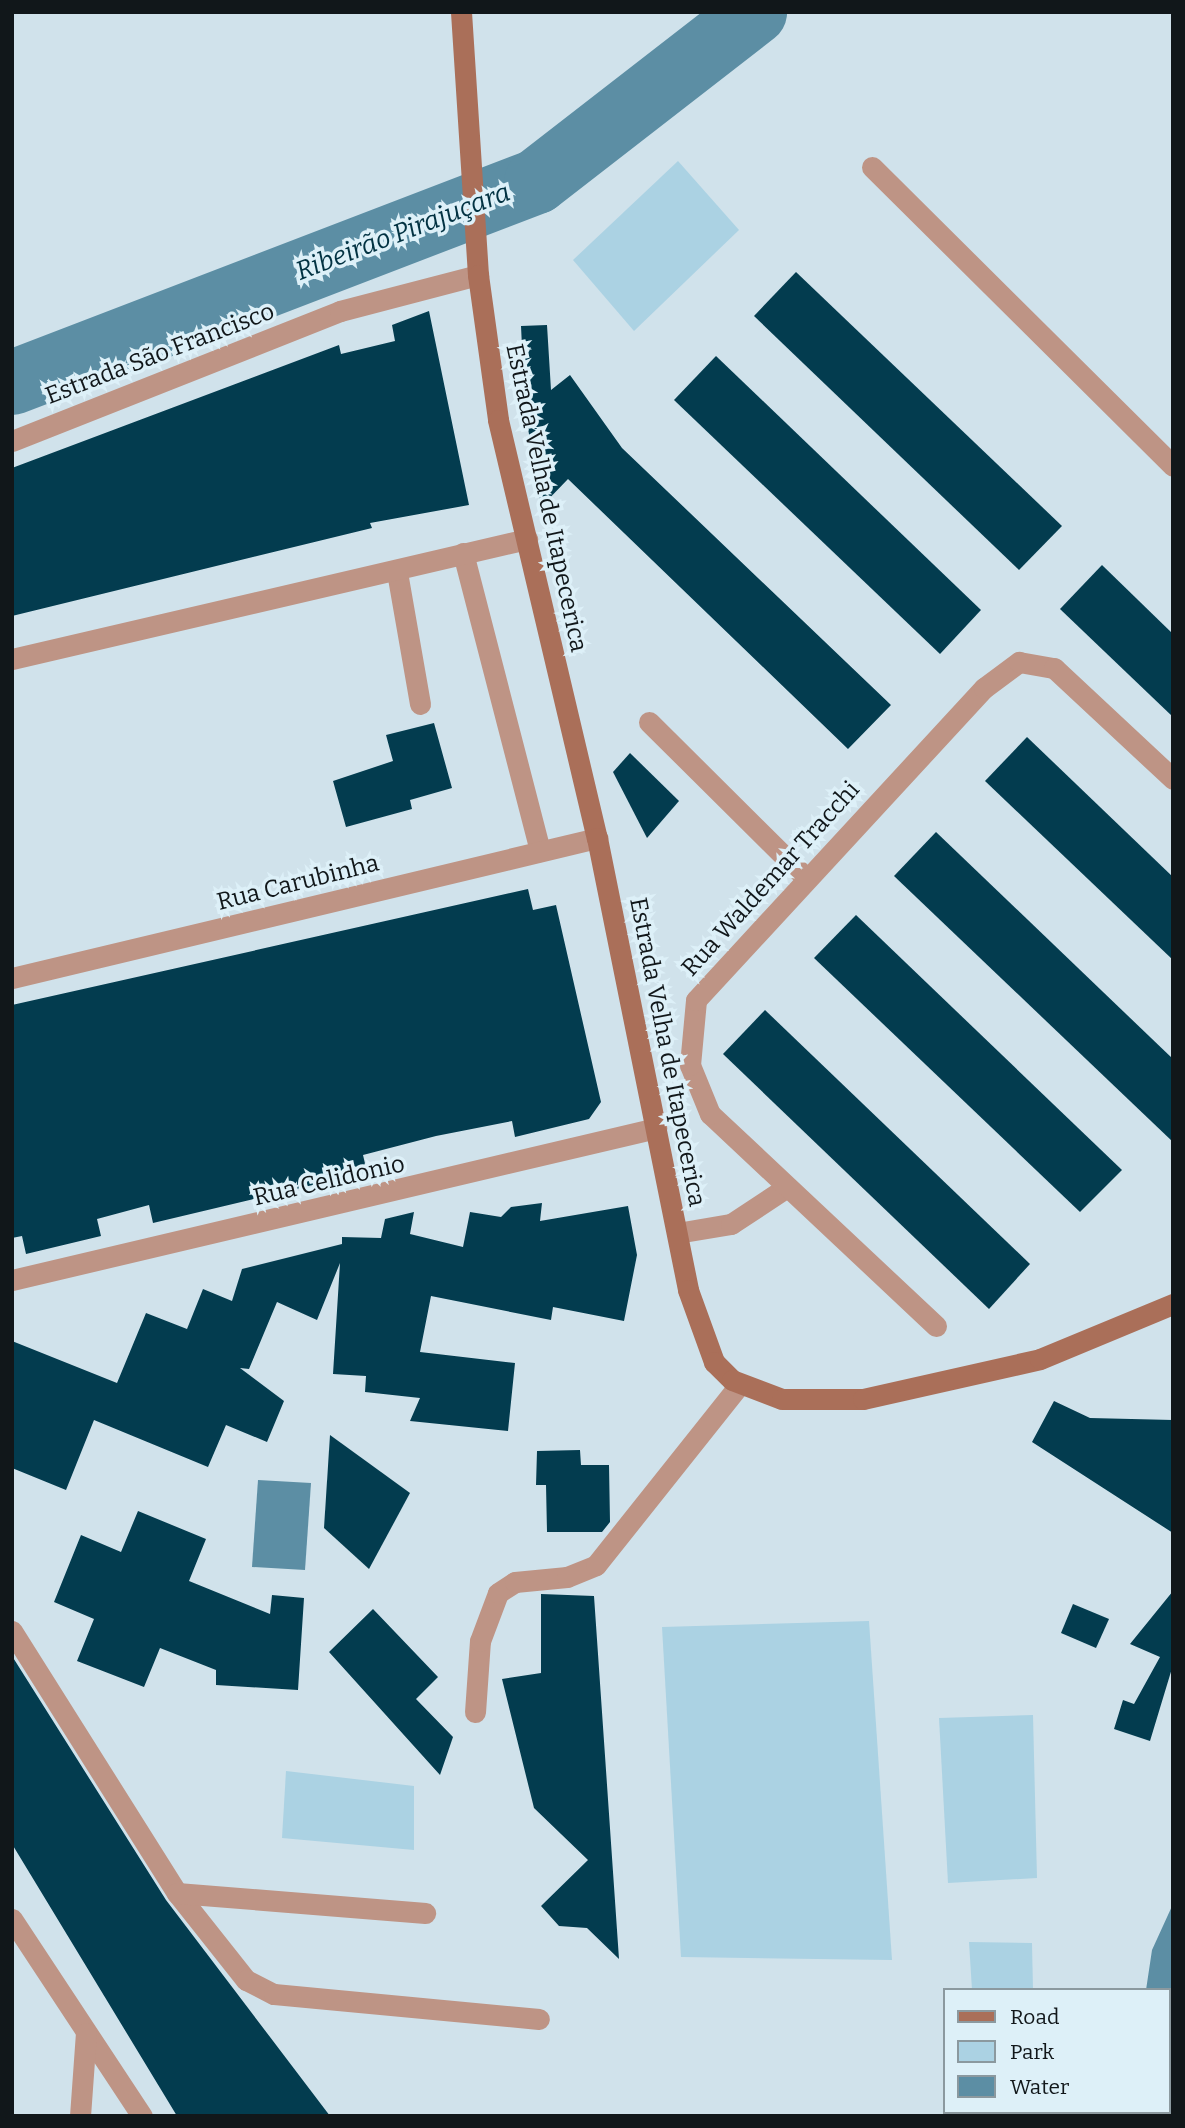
<!DOCTYPE html>
<html>
<head>
<meta charset="utf-8">
<style>
	body { margin:0 }
	#map { position:relative; width:1185px; height:2128px; overflow:hidden; background:#d0e2eb; font-family:Bitter,serif }
	div>[style] { position:absolute }
	[style*='--x'] { left:calc(var(--x)*1px); top:calc(var(--y)*1px); width:calc(var(--w)*1px); rotate:calc(var(--a)*1deg) }
	.green>* { inset:0; background:#abd2e3 }
	.water>* { inset:0; background:#5c8ea4 }
	.river>* { height:65px; margin:-32.5px; padding:0 32.5px; transform-origin:32.5px; border-radius:32.5px; background:#5c8ea4 }
	.building>* { inset:0; background:#033c4f }
	.service>* { height:21px; margin:-10.5px; padding:0 10.5px; transform-origin:10.5px; border-radius:10.5px; background:#be9485 }
	.minor>* { height:21px; margin:-10.5px; padding:0 10.5px; transform-origin:10.5px; border-radius:10.5px; background:#be9485 }
	.secondary>* { height:21px; margin:-10.5px; padding:0 10.5px; transform-origin:10.5px; border-radius:10.5px; background:#aa6f59 }
	span { translate:-50% -50%; white-space:nowrap; text-align:center; line-height:1.15; -webkit-text-stroke:7px #ddf0f8; paint-order:stroke }
	.street-label { font-size:24px; color:#11171a }
	.water-label { font-size:26px; color:#023242; font-style:italic }
	.frame { position:absolute; inset:0; border:14px solid #11171a; pointer-events:none }
	.legend { position:absolute; left:943px; top:1988px; width:228px; height:126px; box-sizing:border-box; background:#ddf0f8; border:2px solid #8b999f; margin:0; padding:9px 12px; list-style:none; font-size:21px; color:#11171a }
	.legend li { display:flex; align-items:center; gap:14px; height:35px }
	.legend b { width:35px; border:2px solid #8b999f }
</style>
</head>
<body>
<div id="map">
	<div class="green">
		<i style="clip-path:polygon(678px 161px,739px 230px,634px 331px,573px 260px)"></i>
		<i style="clip-path:polygon(869px 1621px,892px 1960px,681px 1957px,662px 1627px)"></i>
		<i style="clip-path:polygon(1033px 1715px,1037px 1878px,948px 1883px,939px 1718px)"></i>
		<i style="clip-path:polygon(286px 1771px,414px 1786px,414px 1850px,282px 1838px)"></i>
		<i style="clip-path:polygon(969px 1942px,1032px 1943px,1033px 1990px,972px 1990px)"></i>
	</div>
	<div class="water">
		<i style="clip-path:polygon(258px 1480px,311px 1483px,305px 1570px,252px 1567px)"></i>
		<i style="clip-path:polygon(1173px 1904px,1173px 2070px,1169px 1990px,1146px 1990px,1152px 1950px)"></i>
	</div>
	<div class="river">
		<i style="--x:12;--y:382;--w:561;--a:-20.99"></i>
		<i style="--x:536;--y:181;--w:276;--a:-37.8"></i>
	</div>
	<div class="building">
		<i style="clip-path:polygon(796px 272px,1062px 526px,1019px 570px,754px 316px)"></i>
		<i style="clip-path:polygon(429px 311px,469px 505px,370px 523px,372px 528px,12px 616px,12px 468px,339px 345px,341px 354px,395px 341px,392px 325px)"></i>
		<i style="clip-path:polygon(547px 325px,551px 390px,570px 375px,622px 448px,891px 705px,848px 749px,568px 479px,541px 507px,525px 410px,521px 326px)"></i>
		<i style="clip-path:polygon(716px 356px,981px 610px,940px 654px,674px 400px)"></i>
		<i style="clip-path:polygon(1102px 565px,1173px 634px,1173px 717px,1060px 609px)"></i>
		<i style="clip-path:polygon(434px 723px,452px 788px,410px 800px,412px 809px,346px 827px,333px 781px,393px 761px,386px 735px)"></i>
		<i style="clip-path:polygon(1027px 737px,1173px 877px,1173px 960px,985px 781px)"></i>
		<i style="clip-path:polygon(630px 753px,679px 801px,647px 838px,613px 772px)"></i>
		<i style="clip-path:polygon(936px 832px,1173px 1059px,1173px 1142px,894px 876px)"></i>
		<i style="clip-path:polygon(528px 889px,533px 910px,556px 905px,601px 1102px,589px 1119px,515px 1137px,512px 1121px,436px 1136px,363px 1155px,367px 1172px,153px 1223px,149px 1205px,97px 1219px,101px 1236px,26px 1254px,22px 1236px,12px 1238px,12px 1005px)"></i>
		<i style="clip-path:polygon(856px 915px,1122px 1170px,1080px 1212px,814px 958px)"></i>
		<i style="clip-path:polygon(765px 1010px,1030px 1264px,989px 1309px,723px 1054px)"></i>
		<i style="clip-path:polygon(542px 1203px,540px 1221px,628px 1206px,637px 1255px,624px 1321px,553px 1307px,551px 1320px,431px 1296px,420px 1352px,515px 1363px,508px 1431px,410px 1421px,420px 1398px,365px 1392px,366px 1376px,333px 1374px,340px 1263px,317px 1320px,277px 1302px,249px 1369px,240px 1368px,284px 1401px,267px 1442px,226px 1425px,208px 1467px,94px 1420px,66px 1490px,12px 1468px,12px 1341px,117px 1383px,146px 1313px,187px 1329px,203px 1289px,232px 1301px,242px 1269px,342px 1244px,342px 1237px,381px 1238px,385px 1219px,414px 1212px,410px 1234px,463px 1247px,470px 1212px,501px 1217px,511px 1207px)"></i>
		<i style="clip-path:polygon(1054px 1401px,1090px 1418px,1173px 1420px,1173px 1533px,1032px 1442px)"></i>
		<i style="clip-path:polygon(330px 1435px,410px 1493px,369px 1569px,324px 1528px)"></i>
		<i style="clip-path:polygon(580px 1450px,581px 1465px,609px 1465px,610px 1522px,602px 1532px,547px 1532px,546px 1485px,536px 1485px,537px 1451px)"></i>
		<i style="clip-path:polygon(138px 1511px,206px 1539px,189px 1581px,270px 1614px,272px 1595px,304px 1598px,298px 1690px,216px 1685px,216px 1670px,160px 1648px,144px 1687px,77px 1661px,94px 1619px,54px 1602px,81px 1535px,121px 1552px)"></i>
		<i style="clip-path:polygon(1173px 1591px,1173px 1665px,1150px 1741px,1114px 1729px,1123px 1700px,1134px 1704px,1160px 1657px,1130px 1644px)"></i>
		<i style="clip-path:polygon(541px 1594px,594px 1596px,619px 1959px,587px 1928px,559px 1926px,541px 1906px,588px 1860px,534px 1808px,502px 1679px,541px 1673px)"></i>
		<i style="clip-path:polygon(1073px 1604px,1109px 1619px,1096px 1648px,1061px 1633px)"></i>
		<i style="clip-path:polygon(373px 1609px,438px 1677px,416px 1699px,453px 1737px,440px 1775px,329px 1652px)"></i>
		<i style="clip-path:polygon(12px 1656px,166px 1900px,330px 2116px,177px 2116px,12px 1844px)"></i>
	</div>
	<div class="service">
		<i style="--x:463;--y:553;--w:308;--a:75.5"></i>
		<i style="--x:397;--y:572;--w:134;--a:80.1"></i>
		<i style="--x:12;--y:659;--w:529;--a:-13.12"></i>
		<i style="--x:649;--y:722;--w:220;--a:44.8"></i>
		<i style="--x:475;--y:1712;--w:71;--a:-86"></i>
		<i style="--x:480;--y:1641;--w:51;--a:-69.4"></i>
		<i style="--x:498;--y:1593;--w:20;--a:-33"></i>
		<i style="--x:515;--y:1582;--w:52;--a:-5.5"></i>
		<i style="--x:567;--y:1577;--w:31;--a:-22"></i>
		<i style="--x:596;--y:1565;--w:231;--a:-51.5"></i>
	</div>
	<div class="minor">
		<i style="--x:872;--y:167;--w:424;--a:44.8"></i>
		<i style="--x:12;--y:441;--w:353;--a:-21.6"></i>
		<i style="--x:340;--y:311;--w:143;--a:-14.6"></i>
		<i style="--x:12;--y:978;--w:602;--a:-13.46"></i>
		<i style="--x:677;--y:1233;--w:55;--a:-9.5"></i>
		<i style="--x:731;--y:1224;--w:64;--a:-33.4"></i>
		<i style="--x:12;--y:1280;--w:662;--a:-13.28"></i>
		<i style="--x:936;--y:1326;--w:310;--a:-136.8"></i>
		<i style="--x:710;--y:1114;--w:53;--a:-112.2"></i>
		<i style="--x:690;--y:1065;--w:65;--a:-84.7"></i>
		<i style="--x:696;--y:1000;--w:425;--a:-47.3"></i>
		<i style="--x:984;--y:688;--w:44;--a:-36.6"></i>
		<i style="--x:1019;--y:662;--w:36;--a:10"></i>
		<i style="--x:1054;--y:668;--w:163;--a:43"></i>
		<i style="--x:12;--y:1631;--w:310;--a:57.8"></i>
		<i style="--x:177;--y:1893;--w:111;--a:51.6"></i>
		<i style="--x:246;--y:1980;--w:31;--a:27"></i>
		<i style="--x:274;--y:1994;--w:266;--a:5.4"></i>
		<i style="--x:177;--y:1893;--w:249;--a:4.6"></i>
		<i style="--x:12;--y:1919;--w:236;--a:56.6"></i>
		<i style="--x:80;--y:2116;--w:83;--a:-85.9"></i>
	</div>
	<div class="secondary">
		<i style="--x:461;--y:12;--w:264;--a:86.3"></i>
		<i style="--x:478;--y:275;--w:146;--a:82.1"></i>
		<i style="--x:498;--y:420;--w:430;--a:76.7"></i>
		<i style="--x:597;--y:838;--w:461;--a:78.6"></i>
		<i style="--x:688;--y:1290;--w:77;--a:70.1"></i>
		<i style="--x:714;--y:1362;--w:25;--a:45"></i>
		<i style="--x:732;--y:1380;--w:53;--a:20.8"></i>
		<i style="--x:782;--y:1399;--w:81;--a:0"></i>
		<i style="--x:863;--y:1399;--w:181;--a:-12.7"></i>
		<i style="--x:1040;--y:1359;--w:144;--a:-22.5"></i>
	</div>
	<div class="street-label">
		<span style="left:160px;top:354px;rotate:-21deg">Estrada São Francisco</span>
		<span style="left:546px;top:498px;rotate:78deg">Estrada Velha de Itapecerica</span>
		<span style="left:771px;top:879px;rotate:-48deg">Rua Waldemar Tracchi</span>
		<span style="left:298px;top:883px;rotate:-14deg">Rua Carubinha</span>
		<span style="left:667px;top:1052px;rotate:79deg">Estrada Velha de Itapecerica</span>
		<span style="left:329px;top:1181px;rotate:-13deg">Rua Celidonio</span>
	</div>
	<div class="water-label">
		<span style="left:403px;top:232px;rotate:-21deg">Ribeirão Pirajuçara</span>
	</div>
	<div class="frame"></div>
	<ul class="legend">
	<li><b style="height:9px;background:#aa6f59"></b>Road</li>
	<li><b style="height:19px;background:#abd2e3"></b>Park</li>
	<li><b style="height:19px;background:#5c8ea4"></b>Water</li>
	</ul>
</div>
</body>
</html>
